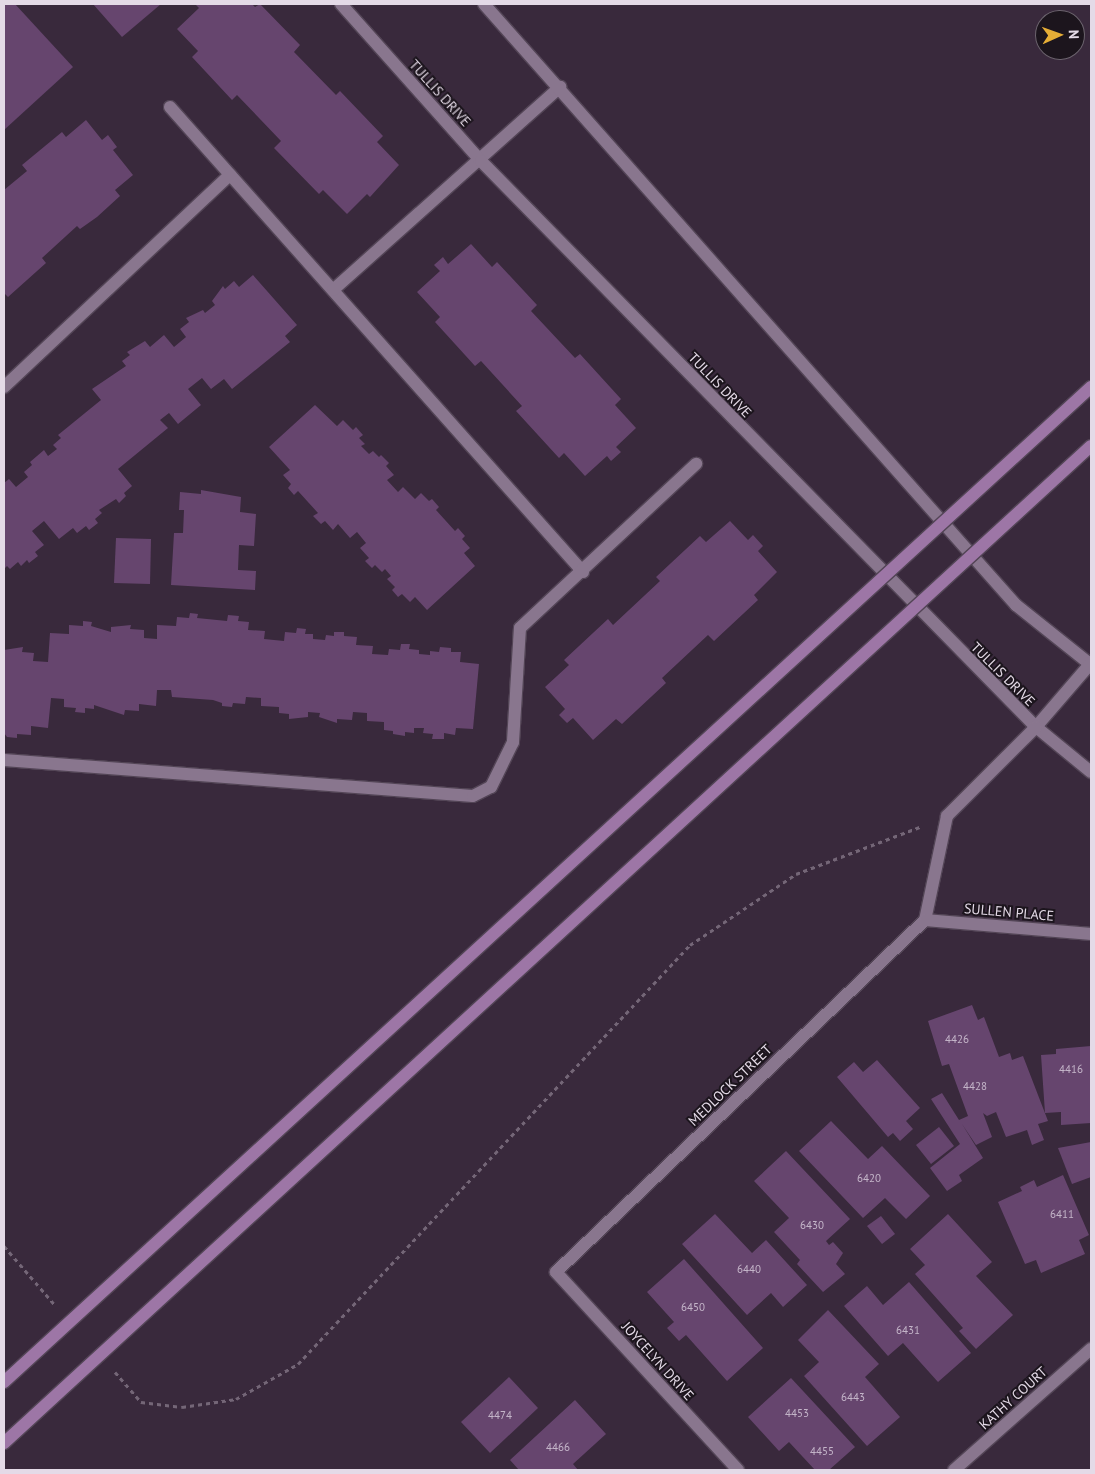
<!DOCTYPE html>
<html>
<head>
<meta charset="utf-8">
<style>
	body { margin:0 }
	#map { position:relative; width:1095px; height:1474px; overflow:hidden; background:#39293c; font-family:"PT Sans",sans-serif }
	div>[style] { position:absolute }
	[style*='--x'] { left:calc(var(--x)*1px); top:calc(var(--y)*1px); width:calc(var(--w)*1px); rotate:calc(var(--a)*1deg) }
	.building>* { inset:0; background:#66456e }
	.path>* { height:3px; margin-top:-1.5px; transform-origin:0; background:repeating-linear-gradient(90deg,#746677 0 4px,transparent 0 8px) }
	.roads { filter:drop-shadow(1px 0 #534556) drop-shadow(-1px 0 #534556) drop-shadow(0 1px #534556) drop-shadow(0 -1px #534556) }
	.service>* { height:12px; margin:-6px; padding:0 6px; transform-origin:6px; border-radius:6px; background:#89768e }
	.minor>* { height:12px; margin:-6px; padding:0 6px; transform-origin:6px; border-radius:6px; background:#89768e }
	.tertiary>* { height:12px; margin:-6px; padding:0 6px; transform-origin:6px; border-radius:6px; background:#89768e }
	.bridges { filter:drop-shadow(1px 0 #534556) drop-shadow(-1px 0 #534556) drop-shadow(0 1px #534556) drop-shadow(0 -1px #534556) }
	.secondary-bridge>* { height:12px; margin:-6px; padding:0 6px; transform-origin:6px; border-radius:6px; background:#9d76a6 }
	span { translate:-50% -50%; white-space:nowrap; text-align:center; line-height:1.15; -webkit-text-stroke:4px #1c151d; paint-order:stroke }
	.number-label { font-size:11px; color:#c4b5c9 }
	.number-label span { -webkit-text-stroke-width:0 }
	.street-label { font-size:14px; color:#e4dae7 }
	.frame { position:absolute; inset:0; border:5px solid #e4dae7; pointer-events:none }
	.north { position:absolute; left:1035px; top:10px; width:50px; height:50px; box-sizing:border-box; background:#1c151d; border:1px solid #6c646e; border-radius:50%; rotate:88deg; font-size:14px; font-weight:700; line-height:20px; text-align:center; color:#e4dae7 }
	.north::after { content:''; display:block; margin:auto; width:18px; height:22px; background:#e5ad36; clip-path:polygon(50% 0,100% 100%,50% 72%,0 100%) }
</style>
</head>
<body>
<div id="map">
	<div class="building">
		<i style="clip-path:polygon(4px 4px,15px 4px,73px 67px,4px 130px)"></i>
		<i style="clip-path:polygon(93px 4px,161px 4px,122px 37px)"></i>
		<i style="clip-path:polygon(195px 4px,252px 4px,255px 7px,260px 4px,300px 45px,294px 52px,336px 95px,340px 91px,383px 136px,377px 142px,399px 165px,370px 197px,367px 194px,347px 214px,323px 190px,319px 194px,274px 148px,281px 141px,237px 95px,232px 100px,192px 57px,198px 51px,177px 29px,199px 8px)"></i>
		<i style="clip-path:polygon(86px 120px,102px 140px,108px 135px,117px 147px,113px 150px,133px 175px,115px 190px,120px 196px,97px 217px,80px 229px,77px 226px,42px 258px,46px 263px,8px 297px,4px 293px,4px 190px,27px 171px,22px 165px,62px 132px,66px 137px)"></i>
		<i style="clip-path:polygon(471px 244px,492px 267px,497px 262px,537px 305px,531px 311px,575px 358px,580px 354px,621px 399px,615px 405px,636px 428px,616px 447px,621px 452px,611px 461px,607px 456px,585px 476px,564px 453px,559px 458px,516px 411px,522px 406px,481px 361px,475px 366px,435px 322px,440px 317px,417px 292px,440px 271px,434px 265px,443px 257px,448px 264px)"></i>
		<i style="clip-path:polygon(253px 275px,297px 325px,285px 336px,290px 342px,232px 389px,224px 379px,211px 389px,202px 378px,188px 389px,201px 405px,178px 424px,169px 413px,160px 420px,168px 428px,118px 469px,132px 486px,124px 493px,126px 496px,119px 503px,116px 499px,99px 510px,102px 513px,95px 519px,98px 523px,89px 530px,86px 526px,77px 533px,73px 528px,59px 539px,44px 521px,32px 531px,44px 545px,35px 552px,38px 556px,29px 563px,27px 560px,21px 566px,18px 562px,10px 569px,7px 566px,4px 569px,4px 483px,9px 479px,16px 487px,28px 477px,24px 472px,32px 465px,30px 462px,44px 450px,48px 456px,57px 449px,53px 445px,61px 438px,58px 435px,101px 400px,92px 389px,126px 366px,122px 361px,130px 355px,127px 352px,145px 341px,150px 347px,164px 335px,174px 347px,186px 337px,180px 329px,189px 322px,186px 318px,203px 310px,205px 313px,215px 305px,212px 301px,223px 286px,225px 289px,234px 281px,239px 287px)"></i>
		<i style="clip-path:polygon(315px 405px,337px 426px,343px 420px,353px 430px,356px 427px,363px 435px,359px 438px,365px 444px,361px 446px,369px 454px,373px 451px,379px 457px,381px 455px,389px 463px,386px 466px,394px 475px,387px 480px,398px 492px,403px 487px,415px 499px,421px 493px,429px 501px,432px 499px,439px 507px,436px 510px,455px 531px,458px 528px,465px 536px,462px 539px,470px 548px,464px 553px,475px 566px,427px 610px,415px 597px,410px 602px,402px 594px,398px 597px,392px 590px,395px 587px,387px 579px,391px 576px,385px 569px,382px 572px,375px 565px,372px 568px,365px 561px,369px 558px,360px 548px,366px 543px,357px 532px,350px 538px,338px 524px,333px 530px,325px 521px,321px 524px,313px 516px,318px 513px,298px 491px,294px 495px,288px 488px,291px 484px,283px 475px,290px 470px,269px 447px)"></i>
		<i style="clip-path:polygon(201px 490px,241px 497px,240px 512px,256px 514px,254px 546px,239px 545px,238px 570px,256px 571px,255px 590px,171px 585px,174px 533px,183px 533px,184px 510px,179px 510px,180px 492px,201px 494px)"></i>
		<i style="clip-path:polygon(730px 521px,748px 540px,753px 535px,763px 546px,758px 551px,777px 572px,754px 595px,758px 600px,714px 641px,708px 635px,662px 678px,666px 683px,622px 724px,616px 719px,593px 740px,573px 718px,567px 723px,559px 715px,565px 709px,545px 687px,569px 665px,564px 660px,608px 619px,613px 625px,660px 581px,656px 577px,700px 536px,706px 542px)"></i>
		<i style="clip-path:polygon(116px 538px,151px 539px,150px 584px,114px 583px)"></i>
		<i style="clip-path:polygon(190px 613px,198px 614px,197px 618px,227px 621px,228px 615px,239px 616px,238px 621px,249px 622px,248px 630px,265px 631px,264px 639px,284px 641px,285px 632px,296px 633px,297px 628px,306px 629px,305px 634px,313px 634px,313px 639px,325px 640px,326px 635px,334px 636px,334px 632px,344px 632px,344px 636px,357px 637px,356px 645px,373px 646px,372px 654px,388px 655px,389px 649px,400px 650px,401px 644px,410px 644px,409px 649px,419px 650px,419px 654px,430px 655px,430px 651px,439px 652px,440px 647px,451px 648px,451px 652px,461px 652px,460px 662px,479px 664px,473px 729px,456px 728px,455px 735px,444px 733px,444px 739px,432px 739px,433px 734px,423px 733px,424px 728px,414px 728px,414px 733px,405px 732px,405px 736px,393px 734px,393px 731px,384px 730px,384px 722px,367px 721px,367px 713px,353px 712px,352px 720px,337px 719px,337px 723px,319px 717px,320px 713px,308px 712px,308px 717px,289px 719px,289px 714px,279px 713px,279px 707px,261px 706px,261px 698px,246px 697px,245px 704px,233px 703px,232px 707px,222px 706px,222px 703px,213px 700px,172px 697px,171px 690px,157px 690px,156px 706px,139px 704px,139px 711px,125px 710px,124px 715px,94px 705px,94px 709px,85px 708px,85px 713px,75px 712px,76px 708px,64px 707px,64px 699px,51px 698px,48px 728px,31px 726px,31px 735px,17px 734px,17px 738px,7px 737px,4px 733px,4px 650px,23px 647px,22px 652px,34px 653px,33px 661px,48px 662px,50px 633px,69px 634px,69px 625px,83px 626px,83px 621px,92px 622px,91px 626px,111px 632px,111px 627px,131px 625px,130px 629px,144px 630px,144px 638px,157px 639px,157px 625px,176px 626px,177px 617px,189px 618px)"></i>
		<i style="clip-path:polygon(972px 1005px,978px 1020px,984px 1017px,999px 1057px,1010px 1053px,1012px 1060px,1023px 1056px,1048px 1121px,1038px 1124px,1044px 1140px,1032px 1145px,1027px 1130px,1006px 1137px,996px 1112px,987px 1116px,983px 1113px,992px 1137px,976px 1145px,962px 1124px,983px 1158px,959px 1175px,962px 1181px,947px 1191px,930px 1168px,960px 1144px,931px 1099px,942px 1093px,959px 1120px,968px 1116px,949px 1064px,942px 1066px,928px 1021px)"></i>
		<i style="clip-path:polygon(1091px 1046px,1091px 1123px,1061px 1125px,1061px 1112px,1045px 1113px,1041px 1055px,1056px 1054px,1056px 1049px)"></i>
		<i style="clip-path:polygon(877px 1060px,920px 1108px,906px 1121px,913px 1129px,900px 1141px,893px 1133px,888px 1137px,837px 1077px,854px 1062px,863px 1072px)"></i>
		<i style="clip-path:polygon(831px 1121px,868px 1159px,882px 1146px,930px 1196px,906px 1219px,885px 1198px,863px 1218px,799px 1151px)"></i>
		<i style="clip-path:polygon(939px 1127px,954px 1146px,931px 1164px,916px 1145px)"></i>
		<i style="clip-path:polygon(1091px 1142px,1091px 1177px,1072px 1184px,1058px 1148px)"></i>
		<i style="clip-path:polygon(786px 1151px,850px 1219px,826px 1241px,829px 1245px,833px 1242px,843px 1253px,836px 1264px,845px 1274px,823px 1292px,797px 1264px,800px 1260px,774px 1232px,789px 1218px,754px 1181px)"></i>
		<i style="clip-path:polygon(1063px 1175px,1089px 1235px,1079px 1240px,1085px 1254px,1041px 1273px,1036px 1260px,1025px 1264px,998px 1202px,1022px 1191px,1020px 1187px,1034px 1180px,1037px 1187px)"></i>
		<i style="clip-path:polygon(715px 1214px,752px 1253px,766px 1240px,807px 1285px,783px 1307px,771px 1293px,747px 1315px,682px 1244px)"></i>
		<i style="clip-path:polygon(948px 1214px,992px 1262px,976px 1276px,1013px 1315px,976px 1349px,959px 1331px,963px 1328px,915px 1274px,925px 1265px,910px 1249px)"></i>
		<i style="clip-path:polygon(881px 1216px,895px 1234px,882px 1244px,867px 1226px)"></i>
		<i style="clip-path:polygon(684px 1259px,763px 1348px,727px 1381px,686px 1335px,679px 1341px,667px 1328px,674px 1322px,647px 1292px)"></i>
		<i style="clip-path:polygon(909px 1282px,971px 1353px,938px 1382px,903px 1343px,888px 1356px,844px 1306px,867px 1286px,883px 1305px)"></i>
		<i style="clip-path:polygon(828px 1310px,879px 1364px,865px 1377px,900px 1417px,867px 1446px,804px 1376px,819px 1362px,798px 1340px)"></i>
		<i style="clip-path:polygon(509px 1377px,538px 1408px,490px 1453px,461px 1422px)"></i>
		<i style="clip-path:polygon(791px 1378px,855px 1447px,829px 1470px,815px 1470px,789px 1442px,779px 1451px,748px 1417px)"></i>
		<i style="clip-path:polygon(575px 1400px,606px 1434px,573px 1464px,578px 1470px,519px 1470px,510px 1460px)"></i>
	</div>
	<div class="path">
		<i style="--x:4;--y:1246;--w:77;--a:49.2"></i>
		<i style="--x:115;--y:1372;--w:40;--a:49"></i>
		<i style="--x:141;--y:1402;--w:41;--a:7"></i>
		<i style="--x:182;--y:1407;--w:55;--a:-8.4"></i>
		<i style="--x:236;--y:1399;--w:71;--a:-29.4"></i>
		<i style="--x:298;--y:1364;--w:574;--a:-46.91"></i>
		<i style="--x:690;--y:945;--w:128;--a:-33.8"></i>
		<i style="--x:796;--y:874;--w:133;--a:-20.8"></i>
	</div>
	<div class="roads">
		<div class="service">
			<i style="--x:170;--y:107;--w:622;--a:48.39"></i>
			<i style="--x:333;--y:290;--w:305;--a:-41.8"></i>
			<i style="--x:4;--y:387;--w:310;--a:-43.2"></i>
			<i style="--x:1036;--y:727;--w:71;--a:39.3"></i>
			<i style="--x:4;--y:760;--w:470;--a:4.4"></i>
			<i style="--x:473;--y:796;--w:20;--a:-27"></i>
			<i style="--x:491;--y:787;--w:50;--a:-63.9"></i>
			<i style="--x:513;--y:742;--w:114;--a:-86.5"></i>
			<i style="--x:520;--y:628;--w:241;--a:-43"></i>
		</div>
		<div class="minor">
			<i style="--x:738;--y:1470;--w:269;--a:-132.6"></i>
			<i style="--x:556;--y:1272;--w:510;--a:-43.65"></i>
			<i style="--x:954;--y:1470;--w:183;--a:-41.5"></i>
		</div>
		<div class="tertiary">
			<i style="--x:341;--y:4;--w:210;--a:48.3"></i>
			<i style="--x:481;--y:161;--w:793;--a:45.56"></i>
			<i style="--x:484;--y:4;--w:803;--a:48.49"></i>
			<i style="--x:1016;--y:605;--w:95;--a:38.6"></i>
			<i style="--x:1091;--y:663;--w:84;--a:130.7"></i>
			<i style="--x:1036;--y:727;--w:126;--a:135"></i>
			<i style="--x:947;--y:816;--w:106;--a:101.9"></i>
			<i style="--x:925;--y:920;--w:167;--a:4.8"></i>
		</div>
	</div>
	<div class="bridges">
		<div class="secondary-bridge">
			<i style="--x:4;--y:1382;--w:1474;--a:-42.47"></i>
			<i style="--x:4;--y:1443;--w:1475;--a:-42.53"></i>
		</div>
	</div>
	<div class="number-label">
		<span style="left:957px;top:1039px">4426</span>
		<span style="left:1071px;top:1069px">4416</span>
		<span style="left:975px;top:1086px">4428</span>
		<span style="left:869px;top:1178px">6420</span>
		<span style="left:1062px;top:1214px">6411</span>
		<span style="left:812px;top:1225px">6430</span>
		<span style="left:749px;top:1269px">6440</span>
		<span style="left:693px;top:1307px">6450</span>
		<span style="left:908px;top:1330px">6431</span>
		<span style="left:853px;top:1397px">6443</span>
		<span style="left:797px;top:1413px">4453</span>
		<span style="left:500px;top:1415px">4474</span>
		<span style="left:558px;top:1447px">4466</span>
		<span style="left:822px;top:1451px">4455</span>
	</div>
	<div class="street-label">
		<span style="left:440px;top:93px;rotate:48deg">TULLIS DRIVE</span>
		<span style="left:720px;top:385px;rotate:46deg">TULLIS DRIVE</span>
		<span style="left:1003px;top:674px;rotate:45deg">TULLIS DRIVE</span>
		<span style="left:1009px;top:912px;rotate:5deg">SULLEN PLACE</span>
		<span style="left:730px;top:1085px;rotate:-44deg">MEDLOCK STREET</span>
		<span style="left:658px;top:1361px;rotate:48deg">JOYCELYN DRIVE</span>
		<span style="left:1013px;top:1398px;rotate:-42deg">KATHY COURT</span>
	</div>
	<div class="frame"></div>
	<div class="north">N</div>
</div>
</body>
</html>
